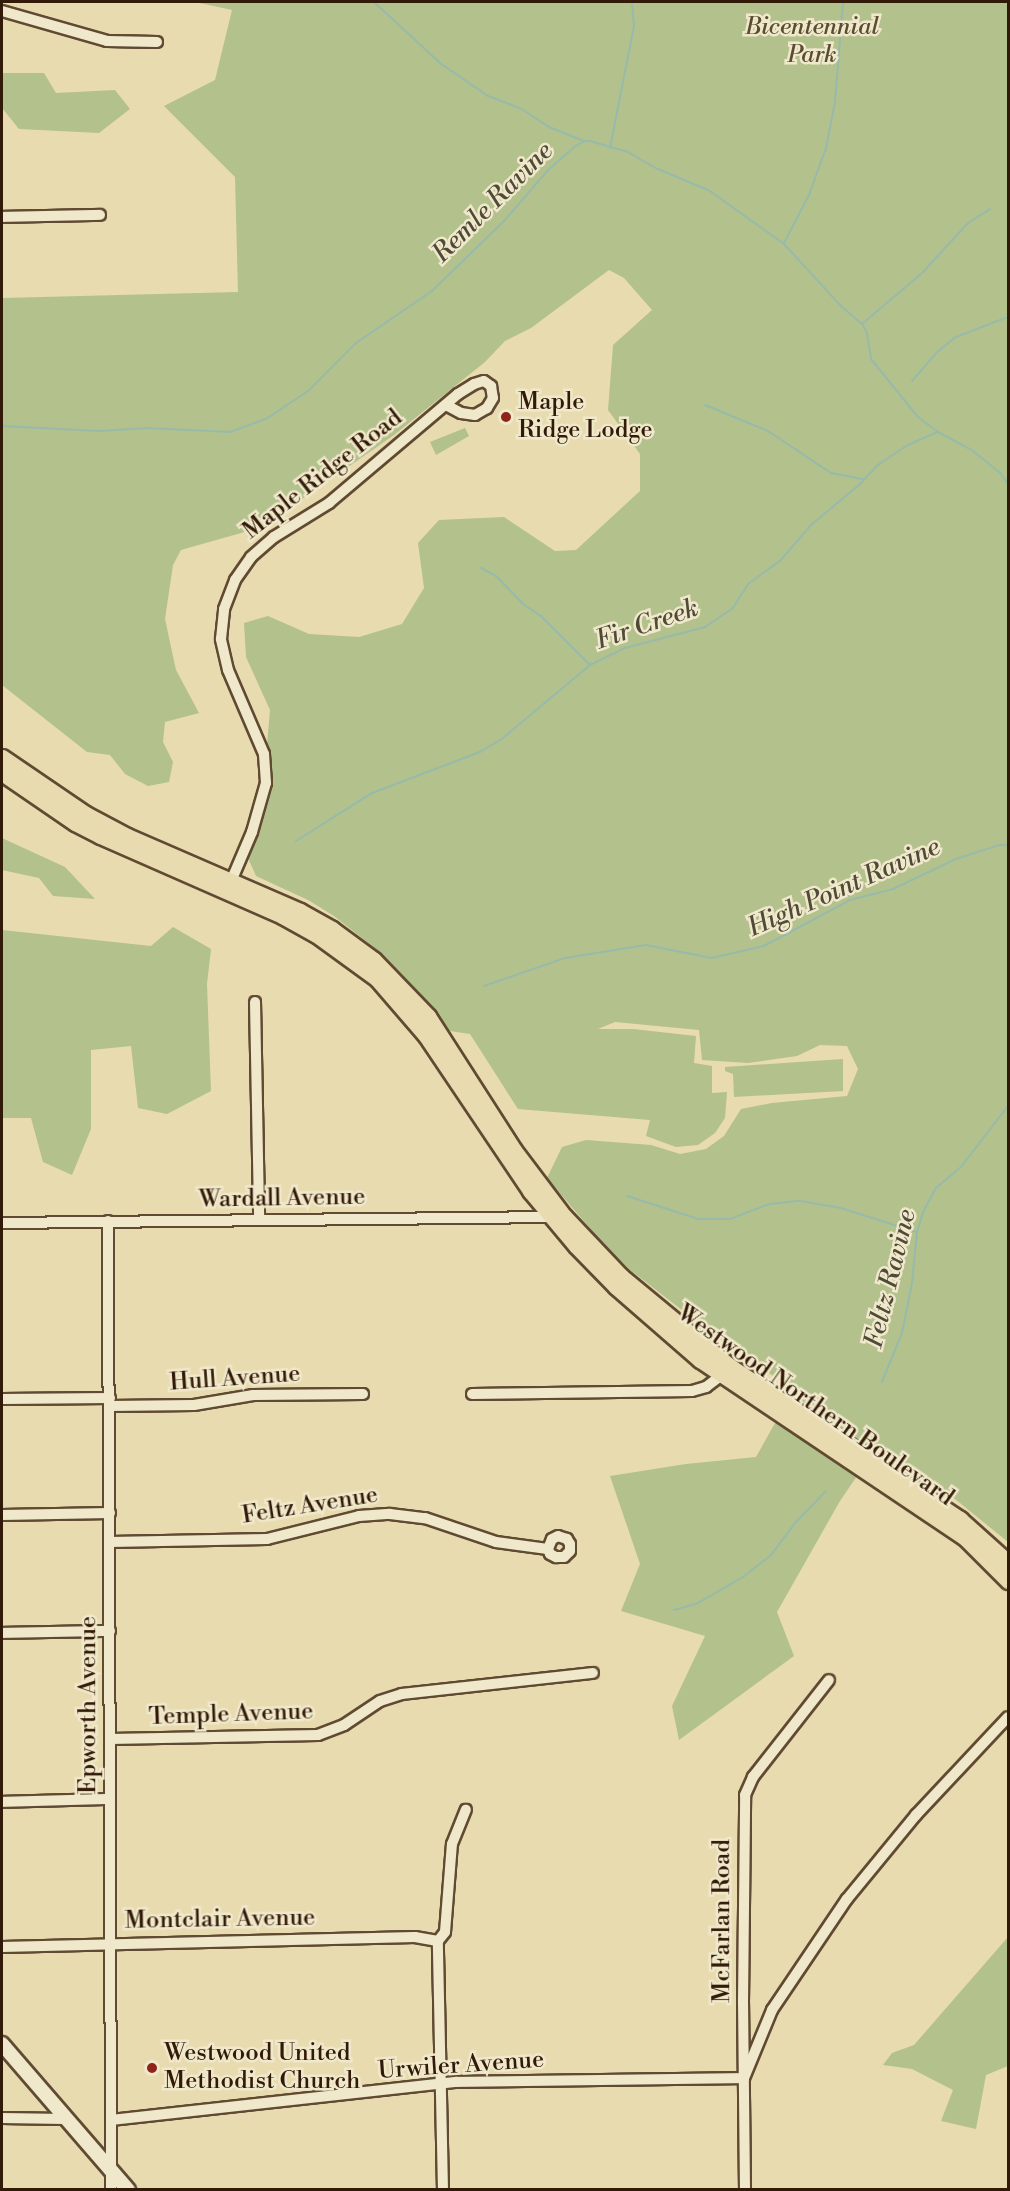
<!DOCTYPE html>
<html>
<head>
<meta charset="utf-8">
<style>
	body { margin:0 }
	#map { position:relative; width:1010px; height:2191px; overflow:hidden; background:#e8dbaf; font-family:"Libre Bodoni",serif }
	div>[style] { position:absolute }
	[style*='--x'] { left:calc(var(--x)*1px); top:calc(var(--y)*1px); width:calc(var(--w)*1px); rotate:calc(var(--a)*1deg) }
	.green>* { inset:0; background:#b3c18c }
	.stream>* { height:2px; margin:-1px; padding:0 1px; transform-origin:1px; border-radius:1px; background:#97bbab }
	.roads { filter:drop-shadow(2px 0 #604a32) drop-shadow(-2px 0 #604a32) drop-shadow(0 2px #604a32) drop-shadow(0 -2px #604a32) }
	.street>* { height:10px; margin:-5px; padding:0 5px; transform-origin:5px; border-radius:5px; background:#f0e8cb }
	.secondary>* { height:14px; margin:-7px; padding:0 7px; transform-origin:7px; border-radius:7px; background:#f0e8cb }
	.primary>* { height:15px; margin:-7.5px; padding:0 7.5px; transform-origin:7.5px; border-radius:7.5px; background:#e8dbaf }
	.dots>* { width:16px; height:16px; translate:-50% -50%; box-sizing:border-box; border:3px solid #f0e8cb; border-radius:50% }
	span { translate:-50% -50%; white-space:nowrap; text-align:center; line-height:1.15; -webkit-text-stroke:5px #f0e8cb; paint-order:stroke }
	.park-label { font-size:24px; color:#594c30; font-style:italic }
	.poi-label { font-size:24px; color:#321a08 }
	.left { translate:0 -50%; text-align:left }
	.street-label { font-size:24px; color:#321a08 }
	.water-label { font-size:26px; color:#504a39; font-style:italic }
	.frame { position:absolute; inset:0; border:3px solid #321a08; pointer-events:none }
</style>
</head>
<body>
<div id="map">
	<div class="green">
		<i style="clip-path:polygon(195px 2px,1008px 2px,1008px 1542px,955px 1499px,876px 1448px,840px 1501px,777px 1612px,794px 1656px,679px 1740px,672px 1706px,705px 1636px,621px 1611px,640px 1564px,610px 1476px,686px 1464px,756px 1457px,794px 1389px,740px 1355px,629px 1269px,604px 1245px,547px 1178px,562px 1147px,586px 1140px,651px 1145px,680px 1154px,706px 1149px,724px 1136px,741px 1109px,772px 1103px,847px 1096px,858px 1069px,847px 1046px,820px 1045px,797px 1056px,748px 1063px,702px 1060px,699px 1030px,615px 1022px,598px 1029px,633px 1029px,696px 1036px,694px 1063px,712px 1066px,712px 1093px,727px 1092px,725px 1118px,715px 1133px,698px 1145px,676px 1147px,646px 1136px,650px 1120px,518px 1109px,470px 1034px,450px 1031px,418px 991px,381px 953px,334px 916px,308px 900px,256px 876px,248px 858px,252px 832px,262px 803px,270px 710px,246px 657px,244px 623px,268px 616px,309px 634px,359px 637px,402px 624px,424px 588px,418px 543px,439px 520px,504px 517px,555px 551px,576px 550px,640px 491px,640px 454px,608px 410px,613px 345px,652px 310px,624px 278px,609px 270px,531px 328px,505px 341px,485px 362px,394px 435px,262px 527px,181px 550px,173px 565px,165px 619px,176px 670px,199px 713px,165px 722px,163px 742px,173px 762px,169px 782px,148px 786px,125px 774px,110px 755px,87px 752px,2px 685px,2px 298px,238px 292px,235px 177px,164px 106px,215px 80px,232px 10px)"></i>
		<i style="clip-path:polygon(2px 73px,44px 73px,56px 93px,115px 90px,130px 109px,99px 133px,19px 129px,2px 108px)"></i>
		<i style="clip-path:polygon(465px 428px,469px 436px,436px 455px,430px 442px)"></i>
		<i style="clip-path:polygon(2px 838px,65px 867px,95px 899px,53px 896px,39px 878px,2px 870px)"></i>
		<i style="clip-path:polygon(173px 927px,211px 949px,207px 984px,211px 1091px,167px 1114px,138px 1108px,131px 1046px,91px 1050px,91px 1129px,72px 1175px,43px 1162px,31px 1118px,2px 1118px,2px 930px,151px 946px)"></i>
		<i style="clip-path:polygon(843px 1059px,843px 1091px,734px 1097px,733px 1074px,725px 1071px,725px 1067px)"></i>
		<i style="clip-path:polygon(1008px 1937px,1008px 2066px,986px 2075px,976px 2129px,941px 2121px,953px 2090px,912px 2069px,883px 2065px,892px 2053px,914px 2045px)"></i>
	</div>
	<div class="stream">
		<i style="--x:374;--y:2;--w:90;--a:42.7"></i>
		<i style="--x:440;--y:63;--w:58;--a:34.5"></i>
		<i style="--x:488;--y:96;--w:34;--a:21"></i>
		<i style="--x:520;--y:108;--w:35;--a:33"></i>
		<i style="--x:549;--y:127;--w:38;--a:22"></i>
		<i style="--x:610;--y:148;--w:124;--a:-78.9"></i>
		<i style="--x:634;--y:26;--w:24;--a:-95"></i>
		<i style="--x:784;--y:243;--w:54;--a:-62.5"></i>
		<i style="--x:809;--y:195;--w:50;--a:-70.1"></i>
		<i style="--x:826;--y:148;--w:47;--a:-78.9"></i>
		<i style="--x:835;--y:102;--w:100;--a:-85.4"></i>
		<i style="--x:862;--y:324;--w:80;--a:-40.4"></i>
		<i style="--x:923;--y:272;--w:67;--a:-47.4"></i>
		<i style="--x:968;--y:223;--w:26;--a:-32"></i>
		<i style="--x:912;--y:381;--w:37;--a:-49"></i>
		<i style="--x:936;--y:353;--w:26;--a:-39"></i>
		<i style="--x:956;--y:337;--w:56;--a:-21"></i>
		<i style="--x:705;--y:405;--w:68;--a:22.4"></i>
		<i style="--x:768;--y:431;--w:76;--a:33.7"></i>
		<i style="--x:831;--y:473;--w:33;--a:11"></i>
		<i style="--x:2;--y:426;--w:97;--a:3"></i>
		<i style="--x:99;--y:431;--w:48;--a:-3.6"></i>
		<i style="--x:147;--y:428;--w:83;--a:2.8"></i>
		<i style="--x:230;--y:432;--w:38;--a:-20"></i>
		<i style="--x:266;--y:419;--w:50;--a:-33.7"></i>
		<i style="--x:308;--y:391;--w:68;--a:-45"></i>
		<i style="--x:356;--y:343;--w:92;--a:-34.4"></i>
		<i style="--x:432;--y:291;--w:100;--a:-44.2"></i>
		<i style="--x:504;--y:221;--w:67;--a:-49.2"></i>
		<i style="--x:548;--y:170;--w:37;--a:-41"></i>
		<i style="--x:576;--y:146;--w:9;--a:-32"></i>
		<i style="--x:584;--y:141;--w:6;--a:0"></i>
		<i style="--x:590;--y:141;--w:40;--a:16"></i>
		<i style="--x:628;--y:152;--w:34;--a:30"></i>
		<i style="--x:658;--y:169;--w:56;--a:22.9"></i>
		<i style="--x:710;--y:191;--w:91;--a:35.6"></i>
		<i style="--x:784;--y:244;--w:84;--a:47.4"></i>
		<i style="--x:841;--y:306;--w:28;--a:41"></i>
		<i style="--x:862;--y:324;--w:10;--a:61"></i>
		<i style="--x:867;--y:333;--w:26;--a:81"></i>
		<i style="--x:871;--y:359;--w:75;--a:51"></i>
		<i style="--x:918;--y:417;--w:25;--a:37"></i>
		<i style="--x:481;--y:568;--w:17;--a:28"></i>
		<i style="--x:496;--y:576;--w:39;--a:46"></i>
		<i style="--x:523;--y:604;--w:22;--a:34"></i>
		<i style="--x:541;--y:616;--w:69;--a:45"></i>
		<i style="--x:296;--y:841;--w:90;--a:-32.3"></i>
		<i style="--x:372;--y:793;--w:116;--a:-20.8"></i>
		<i style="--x:480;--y:752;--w:27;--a:-31"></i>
		<i style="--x:503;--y:738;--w:114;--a:-40"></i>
		<i style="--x:590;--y:665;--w:39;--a:-26"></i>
		<i style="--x:625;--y:648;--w:83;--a:-14.7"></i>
		<i style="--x:705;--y:627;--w:32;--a:-34"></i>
		<i style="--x:732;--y:609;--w:30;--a:-57"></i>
		<i style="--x:748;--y:584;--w:39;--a:-36"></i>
		<i style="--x:780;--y:561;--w:48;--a:-49.3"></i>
		<i style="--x:811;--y:525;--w:64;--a:-39.9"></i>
		<i style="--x:860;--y:484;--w:26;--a:-47"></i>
		<i style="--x:878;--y:465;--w:34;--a:-34"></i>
		<i style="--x:906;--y:446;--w:35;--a:-24"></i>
		<i style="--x:938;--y:432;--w:40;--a:28"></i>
		<i style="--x:973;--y:451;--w:35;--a:39"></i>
		<i style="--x:1000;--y:473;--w:14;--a:54"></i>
		<i style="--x:484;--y:986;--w:86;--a:-19.1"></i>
		<i style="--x:565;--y:958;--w:82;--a:-9.1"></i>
		<i style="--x:646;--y:945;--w:67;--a:11.1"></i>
		<i style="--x:712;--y:958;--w:53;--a:-13"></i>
		<i style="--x:764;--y:946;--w:98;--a:-28.1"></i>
		<i style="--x:850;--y:900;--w:44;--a:-14.3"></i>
		<i style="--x:893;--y:889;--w:70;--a:-25.5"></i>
		<i style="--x:956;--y:859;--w:45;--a:-18"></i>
		<i style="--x:999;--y:845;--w:9;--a:0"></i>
		<i style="--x:627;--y:1196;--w:75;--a:17.9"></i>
		<i style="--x:698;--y:1219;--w:32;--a:0"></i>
		<i style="--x:730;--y:1219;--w:42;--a:-21"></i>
		<i style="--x:769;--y:1204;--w:31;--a:-6"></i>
		<i style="--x:800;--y:1201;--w:42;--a:9.7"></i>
		<i style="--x:841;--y:1208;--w:79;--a:17.7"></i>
		<i style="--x:882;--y:1382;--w:53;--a:-67.8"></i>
		<i style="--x:902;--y:1333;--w:51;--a:-78.7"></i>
		<i style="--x:912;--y:1283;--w:51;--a:-84.4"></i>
		<i style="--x:917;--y:1232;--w:21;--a:-73"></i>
		<i style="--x:923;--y:1212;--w:27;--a:-62"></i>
		<i style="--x:936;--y:1188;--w:33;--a:-40"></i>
		<i style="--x:961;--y:1167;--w:77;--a:-52.4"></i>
		<i style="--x:674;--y:1610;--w:25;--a:-16"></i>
		<i style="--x:698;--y:1603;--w:52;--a:-30"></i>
		<i style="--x:743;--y:1577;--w:36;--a:-38"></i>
		<i style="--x:771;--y:1555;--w:41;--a:-52.9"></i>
		<i style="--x:796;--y:1522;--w:43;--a:-45.9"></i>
	</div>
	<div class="roads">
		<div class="street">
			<i style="--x:2;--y:11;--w:109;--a:15.9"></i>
			<i style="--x:107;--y:41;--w:50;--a:1.1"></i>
			<i style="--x:2;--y:217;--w:98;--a:-1.2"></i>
			<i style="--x:229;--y:886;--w:59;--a:-66.9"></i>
			<i style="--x:252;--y:832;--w:51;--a:-74.1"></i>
			<i style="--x:266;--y:783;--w:29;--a:-94"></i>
			<i style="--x:264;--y:754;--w:91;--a:-113.2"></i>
			<i style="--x:228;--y:670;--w:32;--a:-103"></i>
			<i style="--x:221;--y:639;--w:30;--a:-84"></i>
			<i style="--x:224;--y:609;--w:31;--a:-69"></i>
			<i style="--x:235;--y:580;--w:28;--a:-55"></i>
			<i style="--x:251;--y:557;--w:30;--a:-41"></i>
			<i style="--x:274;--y:537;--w:65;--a:-31.7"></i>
			<i style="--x:329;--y:503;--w:169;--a:-40.2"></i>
			<i style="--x:458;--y:394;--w:19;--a:-32"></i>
			<i style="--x:474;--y:384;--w:10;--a:-17"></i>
			<i style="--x:484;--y:381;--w:9;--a:36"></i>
			<i style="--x:491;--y:386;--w:12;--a:81"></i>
			<i style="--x:493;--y:398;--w:12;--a:121"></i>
			<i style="--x:487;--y:408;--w:14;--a:150"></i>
			<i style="--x:475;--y:415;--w:14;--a:-172"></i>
			<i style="--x:461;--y:413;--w:17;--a:-152"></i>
			<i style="--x:255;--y:1002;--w:218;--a:88.9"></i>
			<i style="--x:108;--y:1221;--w:969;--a:89.82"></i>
			<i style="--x:2;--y:1223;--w:553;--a:-0.62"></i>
			<i style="--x:472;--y:1394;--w:220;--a:-0.8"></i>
			<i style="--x:692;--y:1391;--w:15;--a:-16"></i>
			<i style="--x:706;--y:1387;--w:26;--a:-37"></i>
			<i style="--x:2;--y:1399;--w:108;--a:-0.5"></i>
			<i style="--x:110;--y:1406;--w:84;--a:-0.7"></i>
			<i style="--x:194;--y:1405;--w:60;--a:-9.6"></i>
			<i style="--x:253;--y:1395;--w:110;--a:-0.5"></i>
			<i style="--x:2;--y:1515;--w:108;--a:-1.1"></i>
			<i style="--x:110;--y:1542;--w:157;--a:-1.1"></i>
			<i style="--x:267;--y:1539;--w:95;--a:-14"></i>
			<i style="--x:359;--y:1516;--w:31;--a:-4"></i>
			<i style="--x:390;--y:1514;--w:35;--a:7"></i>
			<i style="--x:425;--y:1518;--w:75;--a:18.7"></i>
			<i style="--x:496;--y:1542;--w:52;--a:7.7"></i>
			<i style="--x:548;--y:1549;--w:5;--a:68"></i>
			<i style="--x:550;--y:1554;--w:7;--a:27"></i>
			<i style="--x:556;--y:1557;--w:8;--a:0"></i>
			<i style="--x:564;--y:1557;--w:8;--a:-45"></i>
			<i style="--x:570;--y:1551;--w:7;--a:-90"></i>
			<i style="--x:570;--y:1544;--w:6;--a:-121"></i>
			<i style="--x:567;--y:1539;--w:9;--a:-162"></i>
			<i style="--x:558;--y:1536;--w:7;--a:153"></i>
			<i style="--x:552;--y:1539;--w:11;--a:112"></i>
			<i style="--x:2;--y:1633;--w:108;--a:-1.1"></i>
			<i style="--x:110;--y:1739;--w:208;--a:-1.1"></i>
			<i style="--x:318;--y:1735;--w:28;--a:-21"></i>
			<i style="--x:344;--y:1725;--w:43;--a:-33.7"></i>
			<i style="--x:380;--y:1701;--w:23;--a:-18"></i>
			<i style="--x:402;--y:1694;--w:192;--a:-6.3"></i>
			<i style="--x:2;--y:1802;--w:108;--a:-1.6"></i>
			<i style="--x:2;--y:1947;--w:413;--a:-1.4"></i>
			<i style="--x:415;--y:1937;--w:23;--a:10"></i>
			<i style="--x:2;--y:2118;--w:63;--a:0.9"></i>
			<i style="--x:111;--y:2120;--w:348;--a:-6.3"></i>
			<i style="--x:457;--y:2082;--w:287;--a:-0.8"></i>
			<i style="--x:744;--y:2078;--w:74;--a:-67.6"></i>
			<i style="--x:772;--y:2010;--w:134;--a:-56"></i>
			<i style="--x:847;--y:1899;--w:109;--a:-50.6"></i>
			<i style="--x:916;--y:1815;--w:134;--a:-46.8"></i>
			<i style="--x:443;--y:2190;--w:249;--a:-91.2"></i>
			<i style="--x:438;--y:1941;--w:11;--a:-52"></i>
			<i style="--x:445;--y:1932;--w:88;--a:-85.5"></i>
			<i style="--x:452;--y:1844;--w:37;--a:-68"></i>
			<i style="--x:745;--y:2190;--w:187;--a:-90.6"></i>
			<i style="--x:743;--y:2003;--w:208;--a:-89.4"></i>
			<i style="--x:745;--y:1795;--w:20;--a:-66"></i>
			<i style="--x:753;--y:1777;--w:123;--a:-51.9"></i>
		</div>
		<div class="secondary">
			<i style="--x:2;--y:2044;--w:193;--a:49.2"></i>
		</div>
		<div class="primary">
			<i style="--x:2;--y:757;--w:102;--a:34.2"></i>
			<i style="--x:86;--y:814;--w:47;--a:28.2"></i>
			<i style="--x:127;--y:836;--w:189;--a:23.4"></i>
			<i style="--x:300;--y:911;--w:37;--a:29"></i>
			<i style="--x:332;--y:929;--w:52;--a:36.4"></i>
			<i style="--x:374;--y:960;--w:78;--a:46"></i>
			<i style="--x:428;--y:1016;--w:159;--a:57.3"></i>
			<i style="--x:514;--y:1150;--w:83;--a:52.9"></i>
			<i style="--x:564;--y:1216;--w:83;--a:46.5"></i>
			<i style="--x:621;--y:1276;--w:143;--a:39.6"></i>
			<i style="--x:731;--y:1367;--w:275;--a:33.6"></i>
			<i style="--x:960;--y:1519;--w:64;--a:41.9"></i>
			<i style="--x:2;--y:773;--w:88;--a:34.4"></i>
			<i style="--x:75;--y:823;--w:28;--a:27"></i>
			<i style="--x:100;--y:836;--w:199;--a:23.7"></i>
			<i style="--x:282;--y:916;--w:38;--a:29"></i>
			<i style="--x:315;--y:934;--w:77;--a:36"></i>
			<i style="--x:377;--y:979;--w:75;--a:49.3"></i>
			<i style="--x:426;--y:1036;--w:187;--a:56.1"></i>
			<i style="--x:530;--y:1191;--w:72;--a:50.1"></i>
			<i style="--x:576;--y:1246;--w:57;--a:45.7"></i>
			<i style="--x:616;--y:1287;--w:111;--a:41"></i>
			<i style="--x:700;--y:1360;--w:319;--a:33.9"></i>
			<i style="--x:965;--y:1538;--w:61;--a:45"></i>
		</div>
	</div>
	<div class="dots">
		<i style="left:506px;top:417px;background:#8f2418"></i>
		<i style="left:152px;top:2068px;background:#8f2418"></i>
	</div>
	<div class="park-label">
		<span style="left:812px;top:42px">Bicentennial<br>Park</span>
	</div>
	<div class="poi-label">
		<span class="left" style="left:518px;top:417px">Maple<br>Ridge Lodge</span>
		<span class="left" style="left:164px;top:2068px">Westwood United<br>Methodist Church</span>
	</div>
	<div class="street-label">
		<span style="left:323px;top:475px;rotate:-38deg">Maple Ridge Road</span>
		<span style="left:282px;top:1199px;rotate:-1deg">Wardall Avenue</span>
		<span style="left:235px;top:1379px;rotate:-4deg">Hull Avenue</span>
		<span style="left:815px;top:1406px;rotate:35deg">Westwood Northern Boulevard</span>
		<span style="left:310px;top:1506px;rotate:-9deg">Feltz Avenue</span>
		<span style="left:89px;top:1705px;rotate:-90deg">Epworth Avenue</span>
		<span style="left:231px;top:1715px;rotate:-2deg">Temple Avenue</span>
		<span style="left:220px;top:1920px;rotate:-1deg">Montclair Avenue</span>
		<span style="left:723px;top:1921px;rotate:-90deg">McFarlan Road</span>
		<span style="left:461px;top:2066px;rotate:-4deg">Urwiler Avenue</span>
	</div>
	<div class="water-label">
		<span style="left:493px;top:203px;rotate:-45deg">Remle Ravine</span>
		<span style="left:647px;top:625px;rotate:-19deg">Fir Creek</span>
		<span style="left:844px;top:888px;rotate:-24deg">High Point Ravine</span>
		<span style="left:891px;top:1279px;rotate:-76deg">Feltz Ravine</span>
	</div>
	<div class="frame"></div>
</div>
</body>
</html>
